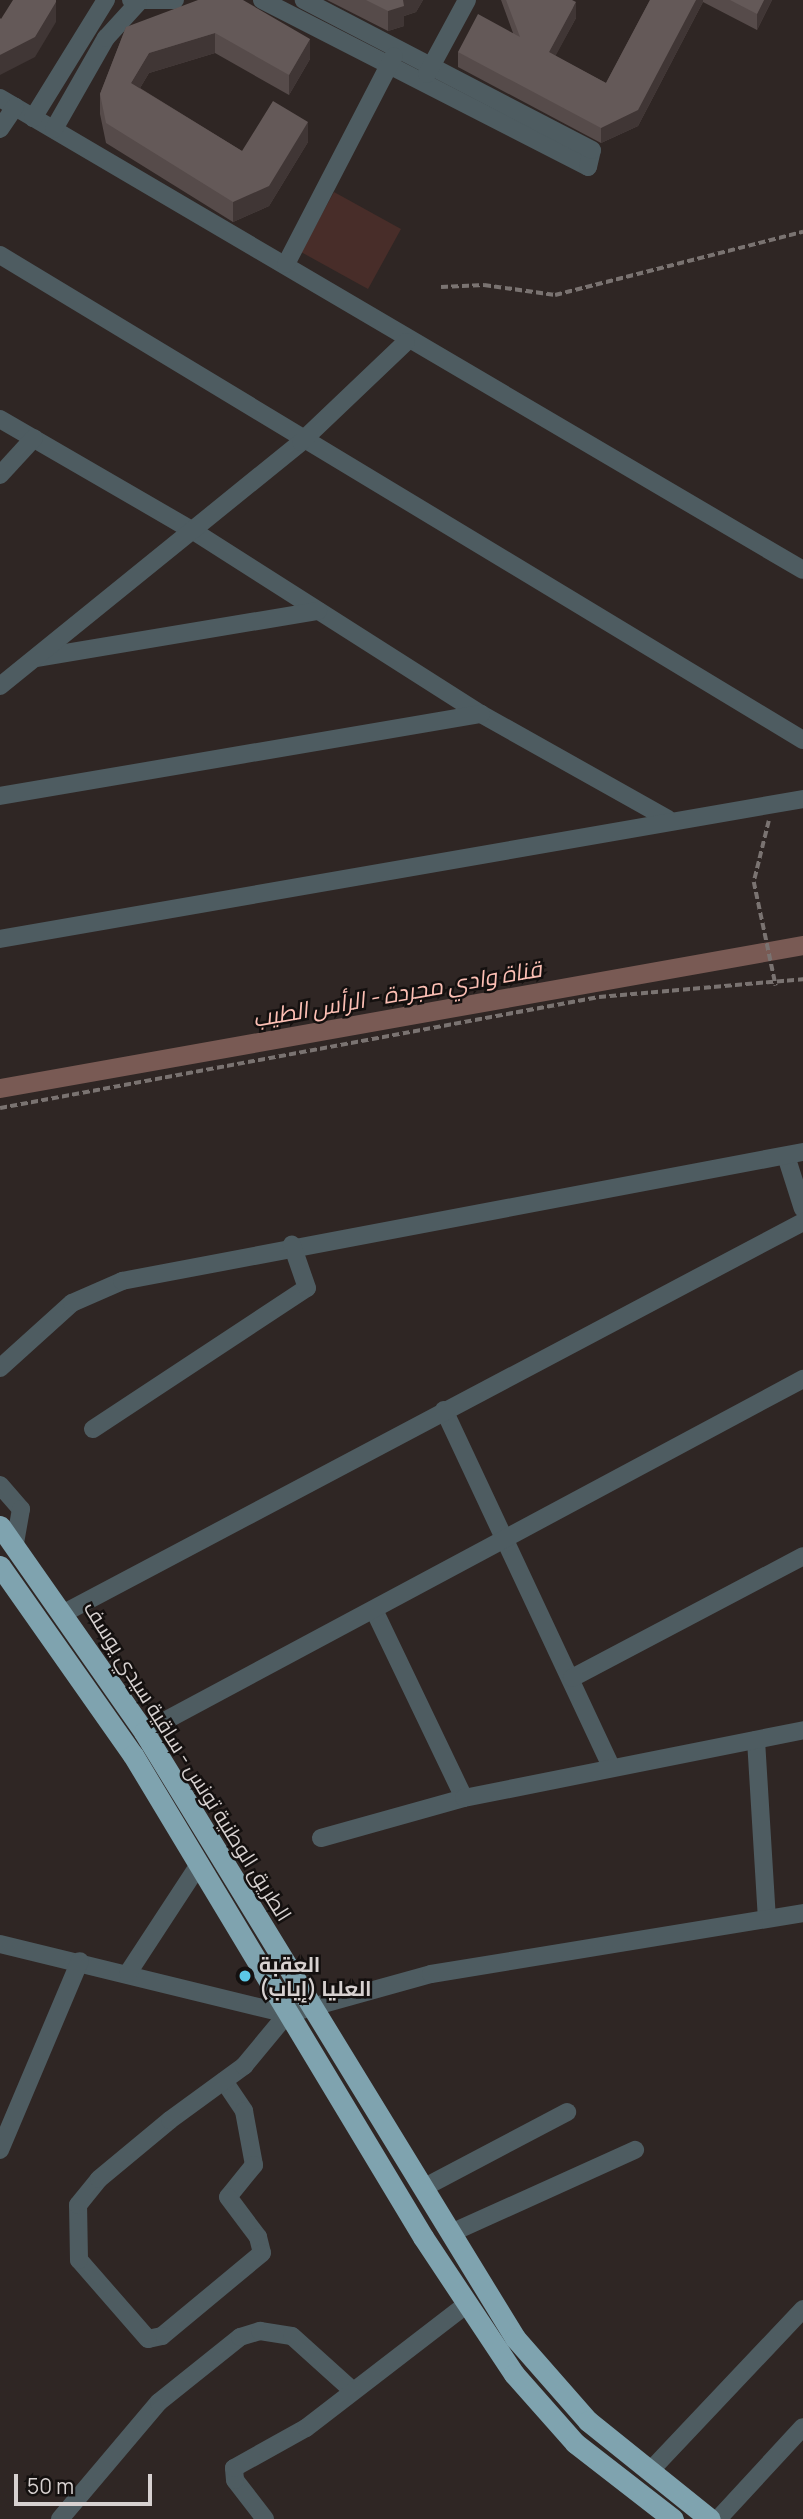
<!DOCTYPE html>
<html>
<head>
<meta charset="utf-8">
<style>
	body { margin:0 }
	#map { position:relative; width:803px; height:2519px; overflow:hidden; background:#2f2624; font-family:Manrope,Cairo,sans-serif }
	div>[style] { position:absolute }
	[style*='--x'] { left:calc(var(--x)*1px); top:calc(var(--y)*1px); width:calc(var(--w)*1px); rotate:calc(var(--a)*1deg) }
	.green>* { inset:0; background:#482d29 }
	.canal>* { height:19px; margin:-9.5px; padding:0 9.5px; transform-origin:9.5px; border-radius:9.5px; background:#795a54 }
	.path>* { height:3.5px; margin-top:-1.75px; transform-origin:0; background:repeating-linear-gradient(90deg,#7a7371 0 7px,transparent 0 10.5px) }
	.minor>* { height:18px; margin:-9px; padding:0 9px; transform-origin:9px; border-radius:9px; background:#4e5c61 }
	.highway>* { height:21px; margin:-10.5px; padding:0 10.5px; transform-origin:10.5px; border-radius:10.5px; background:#7fa3af }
	.wall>* { inset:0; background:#564b4a }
	.shaded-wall>* { inset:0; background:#403635 }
	.building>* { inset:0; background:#645958 }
	.dots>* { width:19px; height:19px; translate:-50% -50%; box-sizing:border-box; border:4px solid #14100f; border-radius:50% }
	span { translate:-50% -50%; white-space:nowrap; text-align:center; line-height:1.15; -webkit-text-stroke:5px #14100f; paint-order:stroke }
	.street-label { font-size:21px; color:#d7d1d0 }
	.poi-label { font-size:21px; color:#d7d1d0; font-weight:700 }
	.left { translate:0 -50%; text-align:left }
	.water-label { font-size:23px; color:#fcbfb4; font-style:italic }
	.scale { position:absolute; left:14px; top:2474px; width:138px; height:32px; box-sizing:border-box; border:4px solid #d7d1d0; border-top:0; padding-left:9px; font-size:21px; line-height:24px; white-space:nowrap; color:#d7d1d0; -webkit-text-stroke:5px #14100f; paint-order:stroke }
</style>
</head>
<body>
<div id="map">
	<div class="green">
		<i style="clip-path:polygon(334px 192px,401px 229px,368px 289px,301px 252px)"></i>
	</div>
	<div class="canal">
		<i style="--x:0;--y:1088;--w:816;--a:-10.1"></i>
	</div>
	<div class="path">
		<i style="--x:441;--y:287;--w:43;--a:-2.7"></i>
		<i style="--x:484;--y:285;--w:72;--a:8"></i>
		<i style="--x:555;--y:295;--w:256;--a:-14.3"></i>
		<i style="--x:769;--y:821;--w:63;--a:103.8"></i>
		<i style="--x:754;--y:882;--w:106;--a:78.1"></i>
		<i style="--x:0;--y:1108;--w:609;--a:-10.5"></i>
		<i style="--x:599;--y:997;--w:205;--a:-5"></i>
	</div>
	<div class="minor">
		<i style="--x:131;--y:0;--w:44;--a:0"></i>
		<i style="--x:262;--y:0;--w:366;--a:27.1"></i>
		<i style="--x:588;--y:167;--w:17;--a:-77"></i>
		<i style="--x:592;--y:150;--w:325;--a:-152.5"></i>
		<i style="--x:427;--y:74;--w:84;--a:-61.6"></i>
		<i style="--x:0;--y:98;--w:931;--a:30.45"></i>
		<i style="--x:33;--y:118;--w:139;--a:-58.3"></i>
		<i style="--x:0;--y:129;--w:27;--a:-56"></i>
		<i style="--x:54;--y:129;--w:105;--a:-60.3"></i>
		<i style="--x:106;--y:38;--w:47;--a:-47.6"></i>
		<i style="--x:0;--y:255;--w:938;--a:31.13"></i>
		<i style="--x:286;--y:264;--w:234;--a:-62.6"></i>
		<i style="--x:0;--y:419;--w:225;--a:30.1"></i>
		<i style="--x:195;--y:532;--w:339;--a:32.5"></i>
		<i style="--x:481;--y:714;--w:214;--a:29.3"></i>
		<i style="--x:0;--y:475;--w:50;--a:-47.4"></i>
		<i style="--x:36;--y:658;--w:286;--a:-9.5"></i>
		<i style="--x:0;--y:686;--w:387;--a:-39"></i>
		<i style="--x:301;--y:442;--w:145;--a:-43.6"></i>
		<i style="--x:0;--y:796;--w:488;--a:-9.7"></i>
		<i style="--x:0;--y:939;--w:815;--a:-9.89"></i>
		<i style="--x:787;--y:1159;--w:52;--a:72.3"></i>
		<i style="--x:0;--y:1368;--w:97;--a:-42.1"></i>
		<i style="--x:72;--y:1303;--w:55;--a:-23.7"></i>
		<i style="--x:122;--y:1281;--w:693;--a:-10.73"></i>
		<i style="--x:444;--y:1410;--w:394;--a:64.9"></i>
		<i style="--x:93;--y:1429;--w:256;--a:-33.4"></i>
		<i style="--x:307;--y:1288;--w:46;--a:-109.2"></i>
		<i style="--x:0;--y:1485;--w:32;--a:49"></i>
		<i style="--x:21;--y:1509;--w:36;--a:100"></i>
		<i style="--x:374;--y:1610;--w:208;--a:64.4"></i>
		<i style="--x:66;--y:1612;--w:834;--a:-27.89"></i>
		<i style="--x:572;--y:1678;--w:261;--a:-27.8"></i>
		<i style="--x:144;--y:1732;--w:748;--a:-28.18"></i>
		<i style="--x:756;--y:1740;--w:178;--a:86.5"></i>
		<i style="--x:321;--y:1838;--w:148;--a:-15.6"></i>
		<i style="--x:464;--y:1798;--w:346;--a:-11.3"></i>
		<i style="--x:0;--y:1944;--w:295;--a:13.7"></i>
		<i style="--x:287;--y:2014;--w:149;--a:-15.5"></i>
		<i style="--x:431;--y:1974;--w:377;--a:-9.3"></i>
		<i style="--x:128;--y:1973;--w:131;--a:-56.8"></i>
		<i style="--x:224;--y:2081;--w:36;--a:56"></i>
		<i style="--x:244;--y:2111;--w:55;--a:79.5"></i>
		<i style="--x:254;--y:2165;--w:41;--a:129.1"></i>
		<i style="--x:228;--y:2197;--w:50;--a:53.1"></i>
		<i style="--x:258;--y:2237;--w:16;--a:76"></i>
		<i style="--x:262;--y:2253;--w:130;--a:140.3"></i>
		<i style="--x:162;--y:2336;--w:14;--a:168"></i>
		<i style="--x:148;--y:2339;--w:105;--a:-131.1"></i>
		<i style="--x:79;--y:2260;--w:55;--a:-91"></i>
		<i style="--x:78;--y:2205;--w:33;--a:-51"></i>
		<i style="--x:99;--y:2179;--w:92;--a:-39.7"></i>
		<i style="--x:170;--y:2120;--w:92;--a:-36.1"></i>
		<i style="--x:244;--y:2066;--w:67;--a:-50.4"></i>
		<i style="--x:0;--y:2150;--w:205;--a:-67.1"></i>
		<i style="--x:423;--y:2188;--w:163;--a:-27.8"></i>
		<i style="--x:451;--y:2233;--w:202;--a:-24.3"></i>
		<i style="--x:650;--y:2471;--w:223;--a:-46.6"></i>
		<i style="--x:60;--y:2519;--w:153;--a:-49.8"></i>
		<i style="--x:159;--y:2402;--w:104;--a:-38.7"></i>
		<i style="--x:240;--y:2337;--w:21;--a:-17"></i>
		<i style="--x:260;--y:2331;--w:32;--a:9"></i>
		<i style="--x:292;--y:2336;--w:81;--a:42"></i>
		<i style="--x:265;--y:2519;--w:49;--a:-127.6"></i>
		<i style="--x:235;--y:2480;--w:12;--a:-95"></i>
		<i style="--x:234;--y:2468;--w:82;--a:-29.1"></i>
		<i style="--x:306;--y:2428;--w:202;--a:-37.6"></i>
		<i style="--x:718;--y:2519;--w:125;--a:-47.3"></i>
	</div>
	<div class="highway">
		<i style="--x:0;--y:1526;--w:251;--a:55"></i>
		<i style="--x:144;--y:1732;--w:711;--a:58.52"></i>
		<i style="--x:515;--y:2338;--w:111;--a:48.7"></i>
		<i style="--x:588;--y:2421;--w:156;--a:38.8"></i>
		<i style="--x:0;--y:1566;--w:231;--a:54.9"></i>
		<i style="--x:133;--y:1755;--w:563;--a:58.97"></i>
		<i style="--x:423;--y:2237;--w:164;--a:56.4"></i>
		<i style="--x:514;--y:2374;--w:92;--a:48.5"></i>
		<i style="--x:575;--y:2443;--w:124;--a:37.8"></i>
	</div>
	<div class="wall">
		<i style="clip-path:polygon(327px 0,423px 0,416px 12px,404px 16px,404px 26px,388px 31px)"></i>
		<i style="clip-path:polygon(501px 0,572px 0,576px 18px,555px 56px,606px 83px,650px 0,772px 0,757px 30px,703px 2px,638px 126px,601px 143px,458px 67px,458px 52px,513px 33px)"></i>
		<i style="clip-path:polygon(126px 27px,310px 39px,310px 59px,289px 95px,215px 53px,149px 73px,140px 88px,242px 151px,308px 142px,269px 206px,233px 222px,106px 143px,100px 114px,100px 94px)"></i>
	</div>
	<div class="shaded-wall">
		<i style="clip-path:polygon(402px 0,423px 0,416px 12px,404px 16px,404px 26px,388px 31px,388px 11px)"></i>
		<i style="clip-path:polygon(696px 0,703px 0,703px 2px,638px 126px,601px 143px,601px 128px)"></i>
		<i style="clip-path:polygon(764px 0,772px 0,757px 30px,757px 14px)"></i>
		<i style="clip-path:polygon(56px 2px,56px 22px,35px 57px,0 75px,0 55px)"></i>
		<i style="clip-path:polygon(576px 2px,576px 18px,549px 68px,549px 52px)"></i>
		<i style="clip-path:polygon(215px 33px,215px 53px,149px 73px,131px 103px,131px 83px,149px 53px)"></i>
		<i style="clip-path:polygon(310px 39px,310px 59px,289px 95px,289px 75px)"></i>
		<i style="clip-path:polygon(308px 122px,308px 142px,269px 206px,233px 222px,233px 202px)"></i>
	</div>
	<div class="building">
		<i style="clip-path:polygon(13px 0,56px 0,56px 2px,35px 37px,0 55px,0 18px,1px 19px)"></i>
		<i style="clip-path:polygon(198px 0,243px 0,310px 39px,289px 75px,215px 33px,149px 53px,131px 83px,242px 151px,273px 101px,308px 122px,269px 186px,233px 202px,106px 123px,100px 94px,126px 27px)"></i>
		<i style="clip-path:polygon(366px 0,403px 0,404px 6px,388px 11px)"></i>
		<i style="clip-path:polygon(506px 0,572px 0,576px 2px,549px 52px,606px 83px,650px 0,696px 0,638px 110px,601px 128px,458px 52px,478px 14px,520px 37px)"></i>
		<i style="clip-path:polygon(730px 0,764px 0,757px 14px)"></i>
	</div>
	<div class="dots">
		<i style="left:245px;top:1976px;background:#5bc8e7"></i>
	</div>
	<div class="street-label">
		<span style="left:188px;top:1761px;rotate:58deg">الطريق الوطنية تونس - ساقية سيدي يوسف</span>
	</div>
	<div class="poi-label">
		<span class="left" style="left:259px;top:1976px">العقبة<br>العليا (إياب)</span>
	</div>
	<div class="water-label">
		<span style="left:397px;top:993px;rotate:-10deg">قناة وادي مجردة - الرأس الطيب</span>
	</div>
	<div class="scale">50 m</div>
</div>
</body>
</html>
